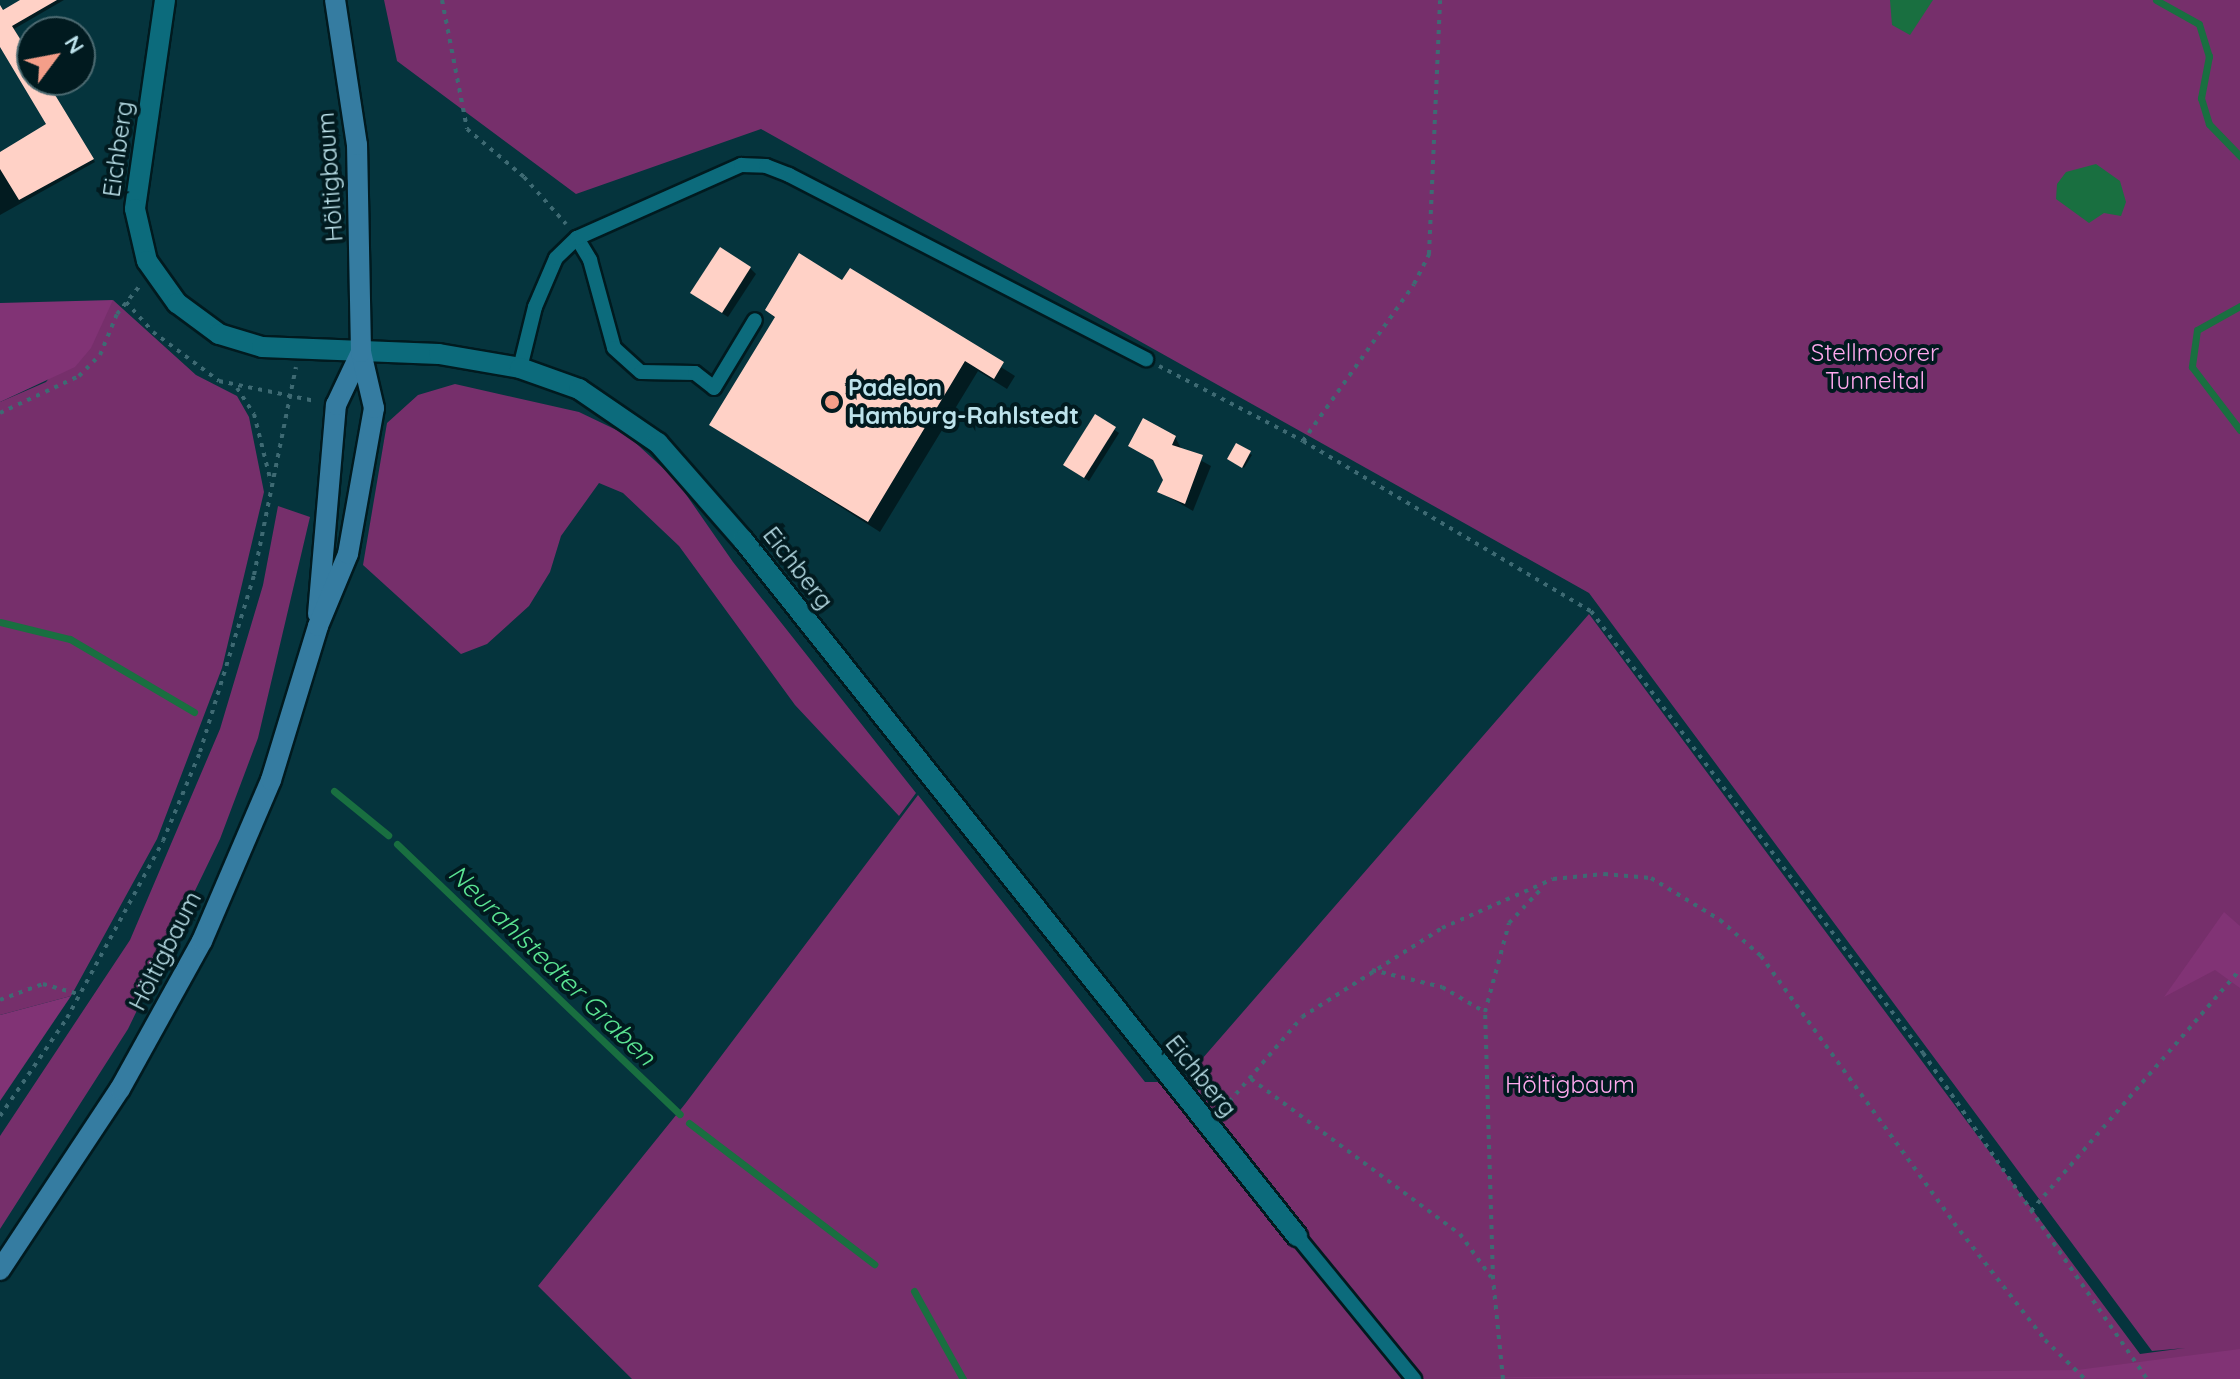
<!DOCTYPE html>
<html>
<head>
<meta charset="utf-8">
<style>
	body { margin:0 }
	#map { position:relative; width:2240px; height:1379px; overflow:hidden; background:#05343d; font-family:Quicksand,sans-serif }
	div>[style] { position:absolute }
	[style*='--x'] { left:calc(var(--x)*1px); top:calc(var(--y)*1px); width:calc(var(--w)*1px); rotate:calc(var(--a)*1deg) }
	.green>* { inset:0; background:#762f6b }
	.forest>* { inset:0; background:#813375 }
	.water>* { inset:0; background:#196f40 }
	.shadow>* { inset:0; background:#0007 }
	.stream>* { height:7px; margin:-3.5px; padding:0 3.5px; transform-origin:3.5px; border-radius:3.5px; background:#196f40 }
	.building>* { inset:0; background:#ffd1c6 }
	.path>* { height:4px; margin-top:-2px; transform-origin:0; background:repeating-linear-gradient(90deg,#3e6a73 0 4px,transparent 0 10px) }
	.roads { filter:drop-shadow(2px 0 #011a1f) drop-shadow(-2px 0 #011a1f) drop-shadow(0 2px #011a1f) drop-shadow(0 -2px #011a1f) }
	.service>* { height:14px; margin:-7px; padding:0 7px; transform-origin:7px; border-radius:7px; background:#0c6b7c }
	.minor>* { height:20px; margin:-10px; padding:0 10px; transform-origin:10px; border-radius:10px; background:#0c6b7c }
	.secondary>* { height:20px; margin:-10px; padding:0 10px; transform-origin:10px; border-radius:10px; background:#357ca1 }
	.dots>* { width:22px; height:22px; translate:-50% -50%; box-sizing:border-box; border:4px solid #011a1f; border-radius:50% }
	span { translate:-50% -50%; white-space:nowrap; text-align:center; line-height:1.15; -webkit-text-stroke:8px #011a1f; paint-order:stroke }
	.street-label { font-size:24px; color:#bde3ec }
	.park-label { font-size:24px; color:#ffa9ee }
	.poi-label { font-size:24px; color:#bde3ec; font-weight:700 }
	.left { translate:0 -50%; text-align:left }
	.water-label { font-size:26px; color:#5ae392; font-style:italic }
	.north { position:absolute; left:16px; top:16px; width:80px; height:80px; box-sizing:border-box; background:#011a1f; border:2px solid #4c6a71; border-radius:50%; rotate:58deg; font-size:22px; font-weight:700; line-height:32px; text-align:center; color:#bde3ec }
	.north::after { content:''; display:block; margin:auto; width:28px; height:36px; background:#f49e89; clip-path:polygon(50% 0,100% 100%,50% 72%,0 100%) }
</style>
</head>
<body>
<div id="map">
	<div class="green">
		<i style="clip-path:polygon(384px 0,2240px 0,2240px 1379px,632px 1379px,538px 1286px,685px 1104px,918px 795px,1145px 1082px,1182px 1082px,1589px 614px,2140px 1354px,2185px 1348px,2152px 1351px,1589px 593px,761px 129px,576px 194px,397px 61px)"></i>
		<i style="clip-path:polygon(113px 300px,196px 375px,237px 396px,249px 417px,264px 492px,222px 668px,157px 839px,71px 996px,0 1015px,0 402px,46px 382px)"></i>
		<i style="clip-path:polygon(455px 384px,579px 412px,627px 435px,676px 480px,733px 562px,916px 793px,899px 816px,795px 705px,679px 546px,623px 493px,599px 483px,561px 536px,550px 572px,529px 606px,487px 644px,461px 654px,363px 565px,387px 423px,418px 395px)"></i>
		<i style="clip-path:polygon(278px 506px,310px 517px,258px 738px,220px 839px,128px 1029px,0 1229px,0 1136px,130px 940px,220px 729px,263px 585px)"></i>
	</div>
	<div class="forest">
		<i style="clip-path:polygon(113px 300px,91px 348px,75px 367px,0 402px,0 303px)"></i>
		<i style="clip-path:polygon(2224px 912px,2240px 926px,2240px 988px,2215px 970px,2164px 997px)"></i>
		<i style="clip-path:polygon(71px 996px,0 1101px,0 1015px)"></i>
		<i style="clip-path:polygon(2240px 1349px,2240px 1379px,1452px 1378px,2077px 1370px)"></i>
	</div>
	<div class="water">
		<i style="clip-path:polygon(1890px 0,1933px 0,1910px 35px,1892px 25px)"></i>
		<i style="clip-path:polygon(2096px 164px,2120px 181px,2126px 202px,2121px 216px,2104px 213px,2089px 223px,2056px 199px,2057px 184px,2066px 172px)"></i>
	</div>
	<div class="shadow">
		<i style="clip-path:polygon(24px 0,64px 0,14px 29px,32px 59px,32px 80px,45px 80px,95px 162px,0 215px,0 155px,49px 124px,0 43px,0 14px)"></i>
		<i style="clip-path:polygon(750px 268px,756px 274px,728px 317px,698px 298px)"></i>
		<i style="clip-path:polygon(850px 271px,1015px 376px,1007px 389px,978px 371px,880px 532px,712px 425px,776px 319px,767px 310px,843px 282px)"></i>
		<i style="clip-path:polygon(1096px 417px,1119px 433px,1089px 481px,1070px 469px)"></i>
		<i style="clip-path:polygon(1175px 437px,1182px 450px,1211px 466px,1193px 511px,1160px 492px,1165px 480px,1158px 464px,1130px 445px)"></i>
		<i style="clip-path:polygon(1237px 446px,1252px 455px,1244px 468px,1232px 461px)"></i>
	</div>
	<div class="stream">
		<i style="--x:2156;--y:0;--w:49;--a:29.2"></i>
		<i style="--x:2199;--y:24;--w:34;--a:73"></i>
		<i style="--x:2209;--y:56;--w:43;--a:100.8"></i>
		<i style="--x:2201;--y:98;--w:27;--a:73"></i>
		<i style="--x:2209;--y:124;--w:45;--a:45.9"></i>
		<i style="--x:2240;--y:306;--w:49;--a:150.8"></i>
		<i style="--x:2197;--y:330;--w:37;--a:98"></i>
		<i style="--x:2192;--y:367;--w:79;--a:52.7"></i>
		<i style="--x:0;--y:622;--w:72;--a:13.7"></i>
		<i style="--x:70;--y:639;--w:144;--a:30.5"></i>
		<i style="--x:334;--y:791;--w:70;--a:39.2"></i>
		<i style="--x:397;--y:844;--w:391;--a:43.7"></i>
		<i style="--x:689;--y:1123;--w:233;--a:37.3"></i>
		<i style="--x:914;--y:1291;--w:101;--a:60.9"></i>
	</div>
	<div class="building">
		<i style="clip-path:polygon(20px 0,57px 0,12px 26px,32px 58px,32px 80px,46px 80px,94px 159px,19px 200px,0 169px,0 152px,46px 124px,0 47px,0 5px,3px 10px)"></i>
		<i style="clip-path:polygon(720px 247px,751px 267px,722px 313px,690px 293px)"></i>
		<i style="clip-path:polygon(799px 253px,842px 280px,850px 268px,1004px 362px,994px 379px,965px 361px,868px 522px,709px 425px,775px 317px,765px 310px)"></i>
		<i style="clip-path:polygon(1095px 414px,1116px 427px,1084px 478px,1063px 465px)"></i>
		<i style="clip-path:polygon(1143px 418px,1176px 436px,1172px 445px,1203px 455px,1185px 504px,1157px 492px,1163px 480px,1153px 460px,1128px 446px)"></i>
		<i style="clip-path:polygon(1236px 443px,1251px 451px,1242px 468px,1227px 459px)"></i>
	</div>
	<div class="path">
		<i style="--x:442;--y:0;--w:131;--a:79"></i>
		<i style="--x:467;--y:129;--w:75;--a:40.1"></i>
		<i style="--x:524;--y:177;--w:63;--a:48.2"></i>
		<i style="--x:126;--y:302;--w:40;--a:48"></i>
		<i style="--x:153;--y:332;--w:82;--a:36.6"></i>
		<i style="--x:219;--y:381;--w:98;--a:11.8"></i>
		<i style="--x:1159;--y:366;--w:162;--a:27.5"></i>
		<i style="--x:1303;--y:441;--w:334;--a:30.6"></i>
		<i style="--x:1591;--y:611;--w:553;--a:53.09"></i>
		<i style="--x:1923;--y:1053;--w:396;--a:55.5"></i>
		<i style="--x:237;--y:388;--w:31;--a:57"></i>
		<i style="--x:254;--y:414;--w:70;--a:76"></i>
		<i style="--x:0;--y:413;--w:87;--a:-25.1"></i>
		<i style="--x:79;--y:376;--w:30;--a:-45"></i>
		<i style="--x:100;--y:355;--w:44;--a:-67.5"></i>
		<i style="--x:117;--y:314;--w:36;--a:-51"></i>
		<i style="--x:1303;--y:441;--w:192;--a:-54.7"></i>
		<i style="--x:1414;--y:284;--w:34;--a:-63"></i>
		<i style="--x:1429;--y:254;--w:254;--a:-87.5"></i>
		<i style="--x:1372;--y:970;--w:72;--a:13.7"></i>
		<i style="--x:1442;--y:987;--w:50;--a:30.2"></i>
		<i style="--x:0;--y:1000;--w:46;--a:-20.4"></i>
		<i style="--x:43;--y:984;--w:37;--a:16"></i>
		<i style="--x:1251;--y:1079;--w:260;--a:36.6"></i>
		<i style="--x:1460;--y:1234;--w:53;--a:54.2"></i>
		<i style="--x:1223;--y:1109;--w:121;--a:-49.3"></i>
		<i style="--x:1302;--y:1017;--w:166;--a:-32.4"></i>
		<i style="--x:1442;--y:928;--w:121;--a:-23.8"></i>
		<i style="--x:1553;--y:879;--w:51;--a:-5.6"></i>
		<i style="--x:1604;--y:874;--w:47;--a:4.9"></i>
		<i style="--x:1651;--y:878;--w:81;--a:31.3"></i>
		<i style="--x:1720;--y:920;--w:55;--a:41.3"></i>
		<i style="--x:1761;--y:956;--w:329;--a:54.1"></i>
		<i style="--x:1954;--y:1223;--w:148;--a:52.1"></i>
		<i style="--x:2045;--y:1340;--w:56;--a:44.3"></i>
		<i style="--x:0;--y:1116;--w:119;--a:-55.6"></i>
		<i style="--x:67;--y:1018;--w:201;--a:-61.5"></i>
		<i style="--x:163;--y:841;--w:96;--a:-67.4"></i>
		<i style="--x:200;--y:752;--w:185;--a:-73"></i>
		<i style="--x:254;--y:575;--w:212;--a:-78.6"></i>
		<i style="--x:2031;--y:1211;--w:319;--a:-49.1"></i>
		<i style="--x:1503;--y:1379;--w:100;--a:-95.7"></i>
		<i style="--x:1493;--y:1279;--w:267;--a:-91.7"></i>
		<i style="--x:1485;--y:1012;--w:92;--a:-74.9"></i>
		<i style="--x:1509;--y:923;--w:47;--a:-46.7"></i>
	</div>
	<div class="roads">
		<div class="service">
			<i style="--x:577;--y:238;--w:26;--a:59"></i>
			<i style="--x:590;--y:260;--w:91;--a:74.7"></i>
			<i style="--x:614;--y:348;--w:36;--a:42"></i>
			<i style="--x:641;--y:372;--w:54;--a:1.1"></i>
			<i style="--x:695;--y:373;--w:24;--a:38"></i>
			<i style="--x:714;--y:388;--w:79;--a:-58.9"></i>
			<i style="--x:520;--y:368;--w:63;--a:-76.2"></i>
			<i style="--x:535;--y:307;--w:53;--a:-66.8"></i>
			<i style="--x:556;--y:258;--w:29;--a:-44"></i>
			<i style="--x:577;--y:238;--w:180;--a:-24"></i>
			<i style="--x:741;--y:165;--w:25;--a:2"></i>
			<i style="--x:766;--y:166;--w:25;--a:21"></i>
			<i style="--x:789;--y:175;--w:402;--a:27.3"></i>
			<i style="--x:1297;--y:1236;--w:185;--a:50.7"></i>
		</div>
		<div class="minor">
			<i style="--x:165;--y:0;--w:211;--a:98.2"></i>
			<i style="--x:135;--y:209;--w:53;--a:77"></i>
			<i style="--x:147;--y:261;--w:52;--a:54.5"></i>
			<i style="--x:177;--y:303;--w:52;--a:36.4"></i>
			<i style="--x:219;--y:334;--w:45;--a:16.8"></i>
			<i style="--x:262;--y:347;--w:177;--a:2.3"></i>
			<i style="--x:439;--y:354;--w:82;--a:9.8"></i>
			<i style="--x:520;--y:368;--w:63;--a:19.6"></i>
			<i style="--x:579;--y:389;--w:96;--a:34.4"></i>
			<i style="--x:658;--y:443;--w:129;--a:48.8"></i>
			<i style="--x:743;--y:540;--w:890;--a:51.48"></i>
		</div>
		<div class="secondary">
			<i style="--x:318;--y:614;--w:210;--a:-85.1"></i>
			<i style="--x:336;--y:405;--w:59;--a:-64.7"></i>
			<i style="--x:0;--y:1270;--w:217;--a:-56.5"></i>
			<i style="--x:120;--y:1089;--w:169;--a:-61"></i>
			<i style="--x:202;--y:941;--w:175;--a:-66.8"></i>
			<i style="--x:271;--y:780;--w:161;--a:-73"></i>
			<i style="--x:318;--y:626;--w:78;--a:-67.4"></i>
			<i style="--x:348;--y:554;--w:148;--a:-79.9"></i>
			<i style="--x:374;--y:408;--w:57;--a:-103.1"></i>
			<i style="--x:361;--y:352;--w:207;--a:-91.1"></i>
			<i style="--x:357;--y:145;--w:147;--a:-98.6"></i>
		</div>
	</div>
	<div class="dots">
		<i style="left:832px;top:402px;background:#f49e89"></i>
	</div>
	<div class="street-label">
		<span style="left:118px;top:149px;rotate:-82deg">Eichberg</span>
		<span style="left:330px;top:177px;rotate:-94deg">Höltigbaum</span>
		<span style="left:798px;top:568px;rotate:52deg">Eichberg</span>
		<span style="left:165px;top:951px;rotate:-63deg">Höltigbaum</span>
		<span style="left:1201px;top:1076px;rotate:51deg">Eichberg</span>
	</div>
	<div class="park-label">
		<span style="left:1875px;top:367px">Stellmoorer<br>Tunneltal</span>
		<span style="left:1570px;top:1085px">Höltigbaum</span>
	</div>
	<div class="poi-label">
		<span class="left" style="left:848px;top:402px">Padelon<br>Hamburg-Rahlstedt</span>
	</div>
	<div class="water-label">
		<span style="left:552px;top:965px;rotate:44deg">Neurahlstedter Graben</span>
	</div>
	<div class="north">N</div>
</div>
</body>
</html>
